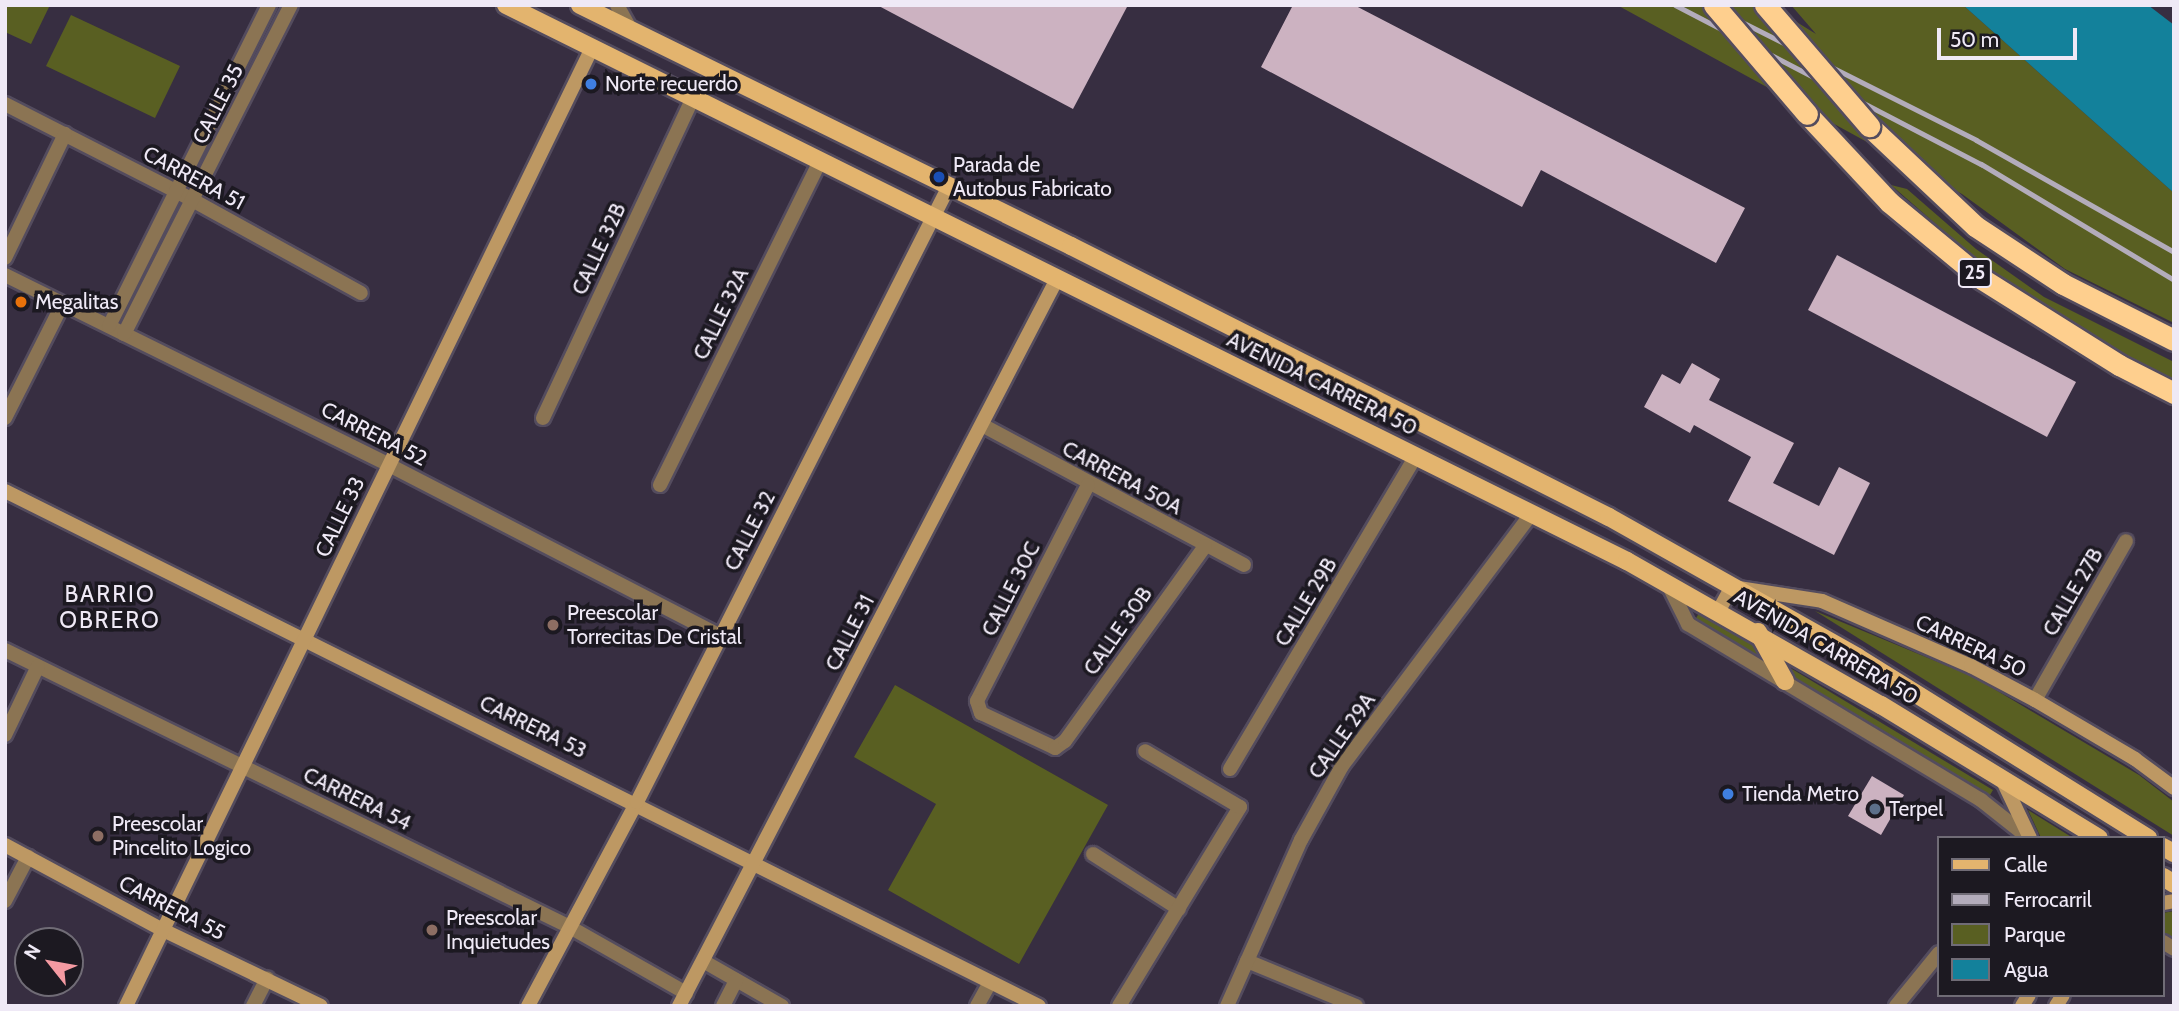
<!DOCTYPE html>
<html>
<head>
<meta charset="utf-8">
<style>
	body { margin:0 }
	#map { position:relative; width:2179px; height:1011px; overflow:hidden; background:#372e41; font-family:Cabin,sans-serif }
	div>[style] { position:absolute }
	[style*='--x'] { left:calc(var(--x)*1px); top:calc(var(--y)*1px); width:calc(var(--w)*1px); rotate:calc(var(--a)*1deg) }
	.green>* { inset:0; background:#595f22 }
	.water>* { inset:0; background:#13819b }
	.building>* { inset:0; background:#ccb2c1 }
	.roads { filter:drop-shadow(2px 0 #544c5e) drop-shadow(-2px 0 #544c5e) drop-shadow(0 2px #544c5e) drop-shadow(0 -2px #544c5e) }
	.street>* { height:14px; margin:-7px; padding:0 7px; transform-origin:7px; border-radius:7px; background:#8b7453 }
	.secondary>* { height:14px; margin:-7px; padding:0 7px; transform-origin:7px; border-radius:7px; background:#bd9863 }
	.primary>* { height:18px; margin:-9px; padding:0 9px; transform-origin:9px; border-radius:9px; background:#e3b46e }
	.highway>* { height:21px; margin:-10.5px; padding:0 10.5px; transform-origin:10.5px; border-radius:10.5px; background:#fecf8e }
	.rail>* { height:5px; margin:-2.5px; padding:0 2.5px; transform-origin:2.5px; border-radius:2.5px; background:#b3acbb }
	.bridges { filter:drop-shadow(2px 0 #544c5e) drop-shadow(-2px 0 #544c5e) drop-shadow(0 2px #544c5e) drop-shadow(0 -2px #544c5e) }
	.highway-bridge>* { height:21px; margin:-10.5px; padding:0 10.5px; transform-origin:10.5px; border-radius:10.5px; background:#fecf8e }
	.dots>* { width:19px; height:19px; translate:-50% -50%; box-sizing:border-box; border:4px solid #1c1921; border-radius:50% }
	span { translate:-50% -50%; white-space:nowrap; text-align:center; line-height:1.15; -webkit-text-stroke:7px #1c1921; paint-order:stroke }
	.shield-label span { padding:2px 5px; background:#1c1921; border:2px solid; border-radius:5px; -webkit-text-stroke-width:0 }
	.shield-label { font-size:19px; color:#efe9f6; font-weight:700 }
	.poi-label { font-size:21px; color:#efe9f6 }
	.left { translate:0 -50%; text-align:left }
	.street-label { font-size:21px; color:#efe9f6 }
	.neighbourhood-label { font-size:23px; color:#efe9f6; letter-spacing:2px }
	.frame { position:absolute; inset:0; border:7px solid #efe9f6; pointer-events:none }
	.legend { position:absolute; left:1937px; top:836px; width:228px; height:161px; box-sizing:border-box; background:#1c1921; border:2px solid #706c76; margin:0; padding:9px 12px; list-style:none; font-size:21px; color:#efe9f6 }
	.legend li { display:flex; align-items:center; gap:14px; height:35px }
	.legend b { width:35px; border:2px solid #706c76 }
	.north { position:absolute; left:14px; top:927px; width:70px; height:70px; box-sizing:border-box; background:#1c1921; border:2px solid #706c76; border-radius:50%; rotate:301deg; font-size:19px; font-weight:700; line-height:28px; text-align:center; color:#efe9f6 }
	.north::after { content:''; display:block; margin:auto; width:24px; height:32px; background:#f49aa2; clip-path:polygon(50% 0,100% 100%,50% 72%,0 100%) }
	.scale { position:absolute; left:1937px; top:28px; width:140px; height:32px; box-sizing:border-box; border:4px solid #efe9f6; border-top:0; padding-left:9px; font-size:21px; line-height:24px; white-space:nowrap; color:#efe9f6; -webkit-text-stroke:5px #1c1921; paint-order:stroke }
</style>
</head>
<body>
<div id="map">
	<div class="green">
		<i style="clip-path:polygon(5px 5px,50px 5px,31px 44px,5px 32px)"></i>
		<i style="clip-path:polygon(1617px 5px,1769px 5px,1816px 34px,1791px 5px,1963px 5px,2174px 193px,2174px 323px,2065px 269px,1962px 194px)"></i>
		<i style="clip-path:polygon(71px 15px,180px 66px,155px 118px,46px 66px)"></i>
		<i style="clip-path:polygon(1891px 185px,1907px 189px,1976px 249px,2044px 297px,2174px 362px,2174px 382px,2062px 324px,2014px 292px)"></i>
		<i style="clip-path:polygon(1815px 611px,1974px 677px,2139px 775px,2174px 802px,2174px 836px)"></i>
		<i style="clip-path:polygon(1699px 613px,1754px 646px,1761px 660px,1695px 620px)"></i>
		<i style="clip-path:polygon(1792px 669px,1993px 790px,1990px 795px,1789px 674px)"></i>
		<i style="clip-path:polygon(895px 685px,1108px 805px,1019px 964px,888px 890px,936px 804px,854px 757px)"></i>
		<i style="clip-path:polygon(2028px 810px,2073px 838px,2041px 838px)"></i>
		<i style="clip-path:polygon(2174px 911px,2174px 940px,2163px 934px,2163px 913px)"></i>
	</div>
	<div class="water">
		<i style="clip-path:polygon(1963px 5px,2148px 5px,2174px 25px,2174px 193px)"></i>
	</div>
	<div class="building">
		<i style="clip-path:polygon(877px 5px,1128px 5px,1073px 109px)"></i>
		<i style="clip-path:polygon(1293px 5px,1354px 5px,1745px 208px,1716px 263px,1541px 170px,1522px 207px,1261px 67px)"></i>
		<i style="clip-path:polygon(1837px 255px,2076px 382px,2047px 437px,1808px 310px)"></i>
		<i style="clip-path:polygon(1692px 363px,1720px 379px,1709px 400px,1794px 443px,1773px 483px,1819px 506px,1839px 467px,1870px 483px,1834px 555px,1728px 501px,1751px 457px,1694px 425px,1690px 433px,1644px 407px,1662px 374px,1680px 384px)"></i>
		<i style="clip-path:polygon(1872px 776px,1904px 795px,1881px 835px,1848px 816px)"></i>
	</div>
	<div class="roads">
		<div class="street">
			<i style="--x:617;--y:5;--w:29;--a:61"></i>
			<i style="--x:5;--y:104;--w:192;--a:27"></i>
			<i style="--x:176;--y:191;--w:211;--a:28.9"></i>
			<i style="--x:5;--y:258;--w:138;--a:-64.2"></i>
			<i style="--x:5;--y:275;--w:428;--a:26.3"></i>
			<i style="--x:389;--y:465;--w:373;--a:27.3"></i>
			<i style="--x:109;--y:326;--w:359;--a:-63.5"></i>
			<i style="--x:124;--y:334;--w:369;--a:-63.1"></i>
			<i style="--x:5;--y:418;--w:127;--a:-63.2"></i>
			<i style="--x:543;--y:418;--w:353;--a:-64.9"></i>
			<i style="--x:982;--y:425;--w:297;--a:28.1"></i>
			<i style="--x:660;--y:485;--w:361;--a:-63.7"></i>
			<i style="--x:1088;--y:485;--w:243;--a:117.2"></i>
			<i style="--x:977;--y:701;--w:13;--a:72"></i>
			<i style="--x:981;--y:713;--w:82;--a:25.3"></i>
			<i style="--x:1055;--y:748;--w:12;--a:-35"></i>
			<i style="--x:1065;--y:741;--w:240;--a:-54.3"></i>
			<i style="--x:1668;--y:584;--w:45;--a:63.4"></i>
			<i style="--x:1688;--y:624;--w:342;--a:31"></i>
			<i style="--x:1981;--y:800;--w:61;--a:38.4"></i>
			<i style="--x:5;--y:650;--w:627;--a:26.12"></i>
			<i style="--x:568;--y:926;--w:136;--a:29.6"></i>
			<i style="--x:2035;--y:700;--w:183;--a:-60.2"></i>
			<i style="--x:5;--y:735;--w:76;--a:-64.4"></i>
			<i style="--x:1230;--y:769;--w:364;--a:-59.3"></i>
			<i style="--x:1093;--y:854;--w:102;--a:32.6"></i>
			<i style="--x:5;--y:901;--w:50;--a:-62.4"></i>
			<i style="--x:2163;--y:942;--w:13;--a:32"></i>
			<i style="--x:703;--y:961;--w:91;--a:29.7"></i>
			<i style="--x:1247;--y:961;--w:118;--a:22.4"></i>
			<i style="--x:253;--y:1006;--w:31;--a:-63"></i>
			<i style="--x:723;--y:1006;--w:29;--a:-63"></i>
			<i style="--x:977;--y:1006;--w:26;--a:-61"></i>
			<i style="--x:1119;--y:1006;--w:233;--a:-58.7"></i>
			<i style="--x:1240;--y:807;--w:110;--a:-149.5"></i>
			<i style="--x:1227;--y:1006;--w:182;--a:-66"></i>
			<i style="--x:1301;--y:840;--w:85;--a:-61"></i>
			<i style="--x:1342;--y:766;--w:316;--a:-53.1"></i>
			<i style="--x:1896;--y:1006;--w:68;--a:-50.9"></i>
		</div>
		<div class="secondary">
			<i style="--x:5;--y:491;--w:1155;--a:26.48"></i>
			<i style="--x:1719;--y:610;--w:26;--a:-61"></i>
			<i style="--x:1732;--y:587;--w:91;--a:8.8"></i>
			<i style="--x:1822;--y:601;--w:163;--a:23.6"></i>
			<i style="--x:1971;--y:666;--w:72;--a:28"></i>
			<i style="--x:2035;--y:700;--w:116;--a:30.5"></i>
			<i style="--x:2135;--y:759;--w:49;--a:36.6"></i>
			<i style="--x:2002;--y:779;--w:65;--a:64.6"></i>
			<i style="--x:5;--y:845;--w:179;--a:28.3"></i>
			<i style="--x:163;--y:930;--w:175;--a:25.7"></i>
			<i style="--x:2163;--y:903;--w:11;--a:-10"></i>
			<i style="--x:126;--y:1006;--w:1065;--a:-64.06"></i>
			<i style="--x:528;--y:1006;--w:231;--a:-61.9"></i>
			<i style="--x:637;--y:802;--w:691;--a:-63.14"></i>
			<i style="--x:679;--y:1006;--w:819;--a:-62.53"></i>
			<i style="--x:2022;--y:1006;--w:13;--a:-58"></i>
			<i style="--x:2056;--y:1006;--w:13;--a:-58"></i>
		</div>
		<div class="primary">
			<i style="--x:506;--y:5;--w:1251;--a:26.38"></i>
			<i style="--x:1627;--y:561;--w:292;--a:29.6"></i>
			<i style="--x:1881;--y:705;--w:255;--a:31.4"></i>
			<i style="--x:580;--y:5;--w:547;--a:26.14"></i>
			<i style="--x:1071;--y:246;--w:602;--a:26.74"></i>
			<i style="--x:1609;--y:517;--w:285;--a:29.4"></i>
			<i style="--x:1857;--y:657;--w:343;--a:31.9"></i>
			<i style="--x:1758;--y:632;--w:56;--a:61.1"></i>
			<i style="--x:2163;--y:847;--w:13;--a:29"></i>
			<i style="--x:2163;--y:877;--w:13;--a:32"></i>
		</div>
		<div class="highway">
			<i style="--x:1807;--y:114;--w:120;--a:47"></i>
			<i style="--x:1889;--y:202;--w:121;--a:39.6"></i>
			<i style="--x:1982;--y:279;--w:162;--a:32.1"></i>
			<i style="--x:2119;--y:365;--w:62;--a:27"></i>
			<i style="--x:1869;--y:126;--w:146;--a:43.3"></i>
			<i style="--x:1975;--y:226;--w:105;--a:33.4"></i>
			<i style="--x:2063;--y:284;--w:124;--a:26.8"></i>
		</div>
	</div>
	<div class="rail">
		<i style="--x:1675;--y:5;--w:345;--a:27.5"></i>
		<i style="--x:1981;--y:164;--w:225;--a:31"></i>
		<i style="--x:1708;--y:5;--w:300;--a:26.7"></i>
		<i style="--x:1976;--y:140;--w:227;--a:29.5"></i>
	</div>
	<div class="bridges">
		<div class="highway-bridge">
			<i style="--x:1714;--y:5;--w:143;--a:49.5"></i>
			<i style="--x:1765;--y:5;--w:160;--a:49.3"></i>
		</div>
	</div>
	<div class="dots">
		<i style="left:591px;top:84px;background:#3f7fe0"></i>
		<i style="left:939px;top:177px;background:#1a4fb4"></i>
		<i style="left:21px;top:302px;background:#e8710a"></i>
		<i style="left:553px;top:625px;background:#8d6e63"></i>
		<i style="left:1728px;top:794px;background:#3f7fe0"></i>
		<i style="left:1875px;top:809px;background:#5c6f8a"></i>
		<i style="left:98px;top:836px;background:#8d6e63"></i>
		<i style="left:432px;top:930px;background:#8d6e63"></i>
	</div>
	<div class="shield-label">
		<span style="left:1975px;top:273px">25</span>
	</div>
	<div class="poi-label">
		<span class="left" style="left:605px;top:84px">Norte recuerdo</span>
		<span class="left" style="left:953px;top:177px">Parada de<br>Autobus Fabricato</span>
		<span class="left" style="left:35px;top:302px">Megalitas</span>
		<span class="left" style="left:567px;top:625px">Preescolar<br>Torrecitas De Cristal</span>
		<span class="left" style="left:1742px;top:794px">Tienda Metro</span>
		<span class="left" style="left:1889px;top:809px">Terpel</span>
		<span class="left" style="left:112px;top:836px">Preescolar<br>Pincelito Logico</span>
		<span class="left" style="left:446px;top:930px">Preescolar<br>Inquietudes</span>
	</div>
	<div class="street-label">
		<span style="left:218px;top:104px;rotate:-63deg">CALLE 35</span>
		<span style="left:194px;top:178px;rotate:28deg">CARRERA 51</span>
		<span style="left:599px;top:249px;rotate:-65deg">CALLE 32B</span>
		<span style="left:721px;top:314px;rotate:-64deg">CALLE 32A</span>
		<span style="left:1322px;top:384px;rotate:26deg">AVENIDA CARRERA 50</span>
		<span style="left:374px;top:434px;rotate:27deg">CARRERA 52</span>
		<span style="left:1122px;top:478px;rotate:28deg">CARRERA 50A</span>
		<span style="left:340px;top:517px;rotate:-64deg">CALLE 33</span>
		<span style="left:750px;top:531px;rotate:-63deg">CALLE 32</span>
		<span style="left:1011px;top:589px;rotate:-63deg">CALLE 30C</span>
		<span style="left:2073px;top:592px;rotate:-60deg">CALLE 27B</span>
		<span style="left:1306px;top:602px;rotate:-59deg">CALLE 29B</span>
		<span style="left:1118px;top:631px;rotate:-55deg">CALLE 30B</span>
		<span style="left:850px;top:633px;rotate:-63deg">CALLE 31</span>
		<span style="left:1971px;top:646px;rotate:25deg">CARRERA 50</span>
		<span style="left:1826px;top:647px;rotate:30deg">AVENIDA CARRERA 50</span>
		<span style="left:533px;top:727px;rotate:26deg">CARRERA 53</span>
		<span style="left:1342px;top:736px;rotate:-55deg">CALLE 29A</span>
		<span style="left:357px;top:799px;rotate:26deg">CARRERA 54</span>
		<span style="left:172px;top:908px;rotate:27deg">CARRERA 55</span>
	</div>
	<div class="neighbourhood-label">
		<span style="left:110px;top:607px">BARRIO<br>OBRERO</span>
	</div>
	<div class="frame"></div>
	<ul class="legend">
	<li><b style="height:9px;background:#e3b46e"></b>Calle</li>
	<li><b style="height:9px;background:#b3acbb"></b>Ferrocarril</li>
	<li><b style="height:19px;background:#595f22"></b>Parque</li>
	<li><b style="height:19px;background:#13819b"></b>Agua</li>
	</ul>
	<div class="north">N</div>
	<div class="scale">50 m</div>
</div>
</body>
</html>
